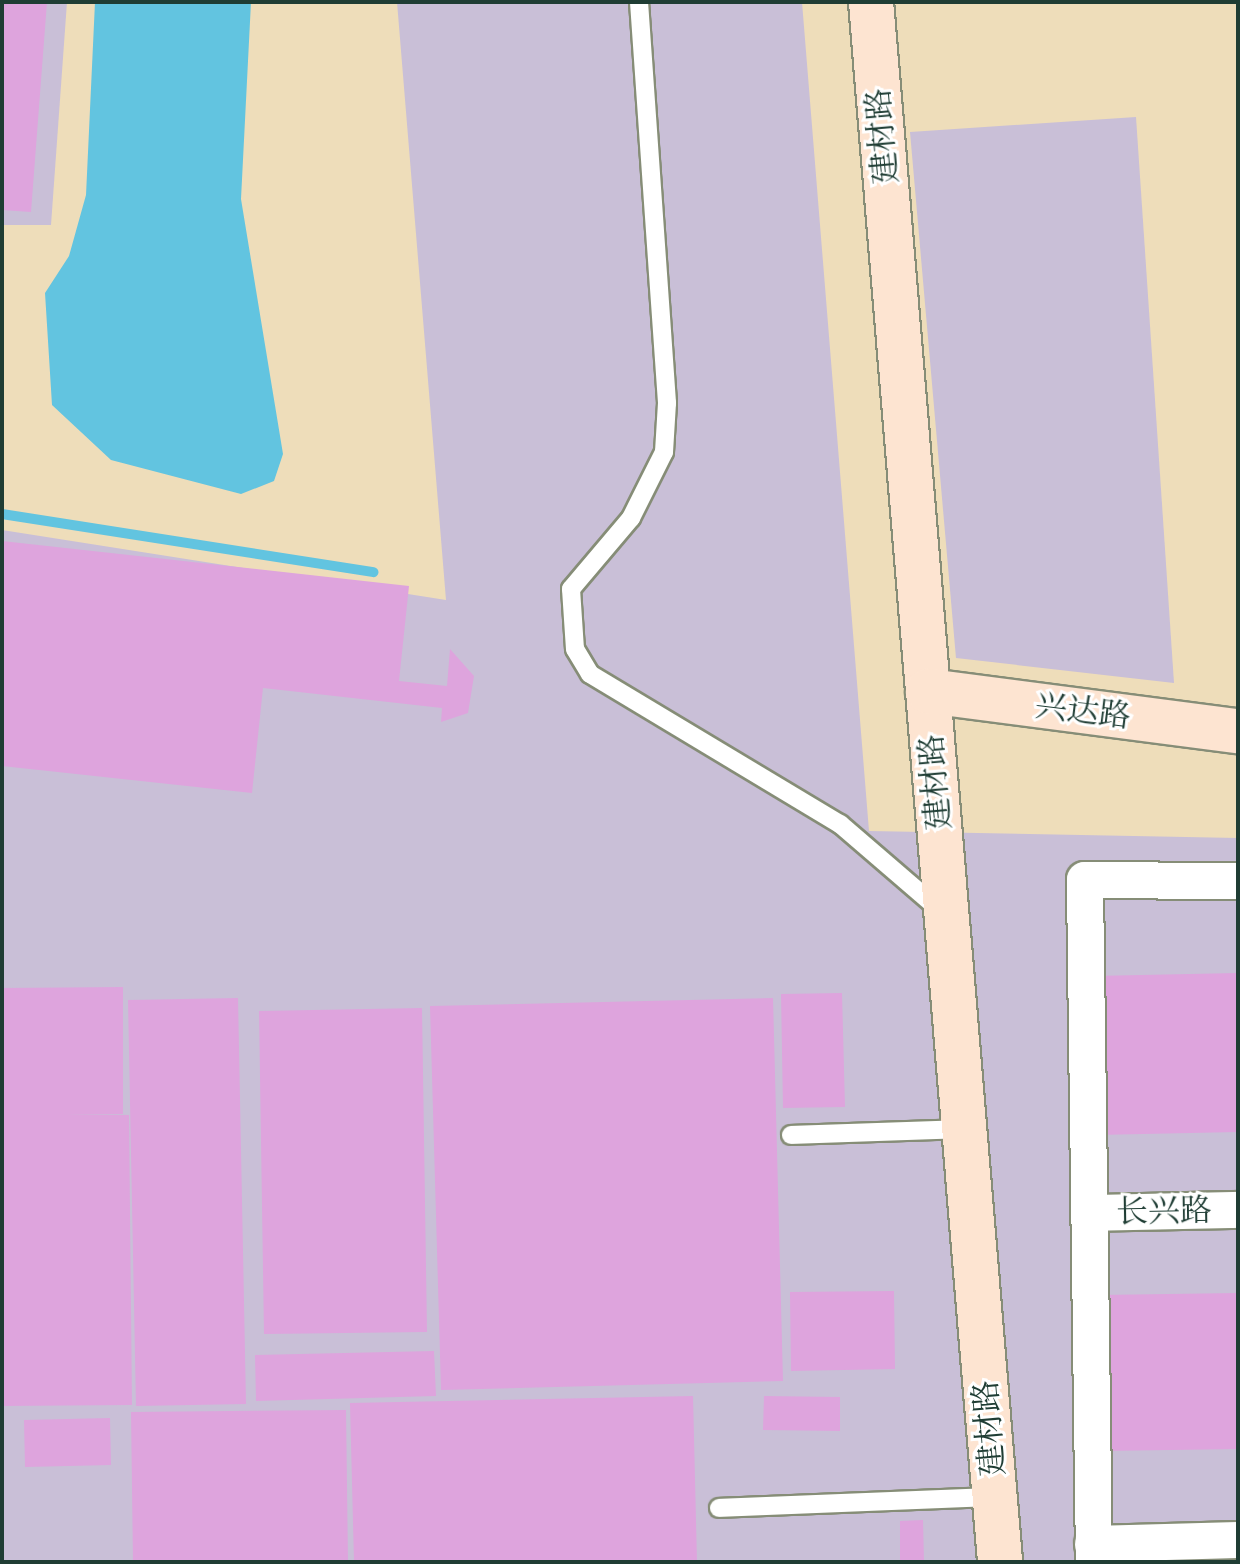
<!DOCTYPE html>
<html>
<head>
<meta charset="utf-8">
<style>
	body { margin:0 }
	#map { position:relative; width:1240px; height:1564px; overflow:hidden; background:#eeddba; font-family:"Gentium Book Plus","Noto Serif SC",serif }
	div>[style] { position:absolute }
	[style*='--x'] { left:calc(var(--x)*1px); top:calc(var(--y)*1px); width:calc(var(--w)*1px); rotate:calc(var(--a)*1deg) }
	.industrial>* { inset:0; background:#c9bfd7 }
	.water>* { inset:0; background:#62c4e0 }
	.stream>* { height:10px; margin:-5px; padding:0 5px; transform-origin:5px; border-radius:5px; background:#62c4e0 }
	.building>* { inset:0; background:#dea4dd }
	.roads { filter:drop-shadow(2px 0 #868d77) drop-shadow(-2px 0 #868d77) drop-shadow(0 2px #868d77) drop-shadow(0 -2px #868d77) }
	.lane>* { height:18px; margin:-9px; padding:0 9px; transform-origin:9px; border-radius:9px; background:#fff }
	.street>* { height:36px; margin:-18px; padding:0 18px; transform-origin:18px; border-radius:18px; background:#fff }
	.secondary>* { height:44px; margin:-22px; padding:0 22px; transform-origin:22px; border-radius:22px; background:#fde4d1 }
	span { translate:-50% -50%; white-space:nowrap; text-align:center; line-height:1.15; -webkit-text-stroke:6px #fff; paint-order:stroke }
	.street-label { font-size:32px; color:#1f3d34 }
	.frame { position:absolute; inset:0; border:4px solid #1f3d34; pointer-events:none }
</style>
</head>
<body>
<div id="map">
	<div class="industrial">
		<i style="clip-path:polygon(2px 2px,67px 2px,51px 225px,2px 225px)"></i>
		<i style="clip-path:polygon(397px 2px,802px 2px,869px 831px,1238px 838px,1238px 1562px,2px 1562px,2px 530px,446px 600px)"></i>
		<i style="clip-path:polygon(1136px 117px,1174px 683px,956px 658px,910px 132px)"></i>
	</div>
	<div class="water">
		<i style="clip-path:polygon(95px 2px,251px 2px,241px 199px,283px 454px,274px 481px,241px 494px,111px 460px,52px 405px,45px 293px,69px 256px,86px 195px)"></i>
	</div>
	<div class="stream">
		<i style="--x:2;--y:514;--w:376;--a:8.9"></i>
	</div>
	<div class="building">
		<i style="clip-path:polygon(2px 2px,47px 2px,31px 212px,2px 210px)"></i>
		<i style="clip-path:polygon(2px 541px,409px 586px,399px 681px,447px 686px,450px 649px,474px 676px,468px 713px,441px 722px,442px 708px,263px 688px,252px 793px,2px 766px)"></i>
		<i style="clip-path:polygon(1238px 973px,1238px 1132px,1096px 1135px,1093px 976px)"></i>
		<i style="clip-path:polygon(123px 987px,123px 1114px,66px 1114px,129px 1115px,132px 1405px,2px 1406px,2px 988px)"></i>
		<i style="clip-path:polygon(842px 993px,845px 1107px,783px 1108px,781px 994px)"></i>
		<i style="clip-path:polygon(238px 998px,246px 1404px,136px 1406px,128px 1000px)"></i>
		<i style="clip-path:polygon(773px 998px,783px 1381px,441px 1390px,430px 1006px)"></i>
		<i style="clip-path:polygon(422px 1008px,427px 1332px,264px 1334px,259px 1011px)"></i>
		<i style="clip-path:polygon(894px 1291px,895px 1369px,791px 1371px,790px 1292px)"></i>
		<i style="clip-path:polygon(1238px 1293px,1238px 1449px,1102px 1451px,1099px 1295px)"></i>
		<i style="clip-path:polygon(434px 1351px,436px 1396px,256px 1401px,255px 1355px)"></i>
		<i style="clip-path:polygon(693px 1396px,697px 1562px,354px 1562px,350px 1403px)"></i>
		<i style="clip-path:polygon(764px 1396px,840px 1397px,840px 1431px,763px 1430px)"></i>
		<i style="clip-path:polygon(346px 1410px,348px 1562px,133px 1562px,131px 1412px)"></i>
		<i style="clip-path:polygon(110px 1418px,111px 1465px,25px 1467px,24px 1420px)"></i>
		<i style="clip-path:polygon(923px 1520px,924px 1562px,900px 1562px,900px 1521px)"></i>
	</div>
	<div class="roads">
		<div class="lane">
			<i style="--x:639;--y:2;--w:402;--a:86"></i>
			<i style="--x:667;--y:403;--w:49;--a:93.5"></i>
			<i style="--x:664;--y:452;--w:74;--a:116.6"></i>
			<i style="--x:631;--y:518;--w:93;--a:130.2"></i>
			<i style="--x:571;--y:589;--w:60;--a:86.2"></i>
			<i style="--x:575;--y:649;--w:29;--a:59"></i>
			<i style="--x:590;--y:674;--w:292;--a:31"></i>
			<i style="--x:840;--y:824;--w:133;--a:40.7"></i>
			<i style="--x:791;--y:1135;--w:173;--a:-2"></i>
			<i style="--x:719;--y:1508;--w:276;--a:-2.3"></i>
		</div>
		<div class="street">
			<i style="--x:1090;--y:1213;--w:148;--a:-1.2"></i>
			<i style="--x:1093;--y:1544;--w:145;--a:-1.6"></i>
			<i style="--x:1094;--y:1562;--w:682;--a:-90.76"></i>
			<i style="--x:1085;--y:880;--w:153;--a:0.4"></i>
		</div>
		<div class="secondary">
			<i style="--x:871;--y:2;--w:1565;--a:85.27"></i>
			<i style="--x:928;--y:691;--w:313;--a:7.4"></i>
		</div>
	</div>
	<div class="street-label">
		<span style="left:882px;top:136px;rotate:-95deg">建材路</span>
		<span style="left:1083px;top:711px;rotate:7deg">兴达路</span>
		<span style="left:935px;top:782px;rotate:-95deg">建材路</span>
		<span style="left:1164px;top:1211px;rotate:-1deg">长兴路</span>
		<span style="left:989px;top:1428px;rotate:-95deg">建材路</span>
	</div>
	<div class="frame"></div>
</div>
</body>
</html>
